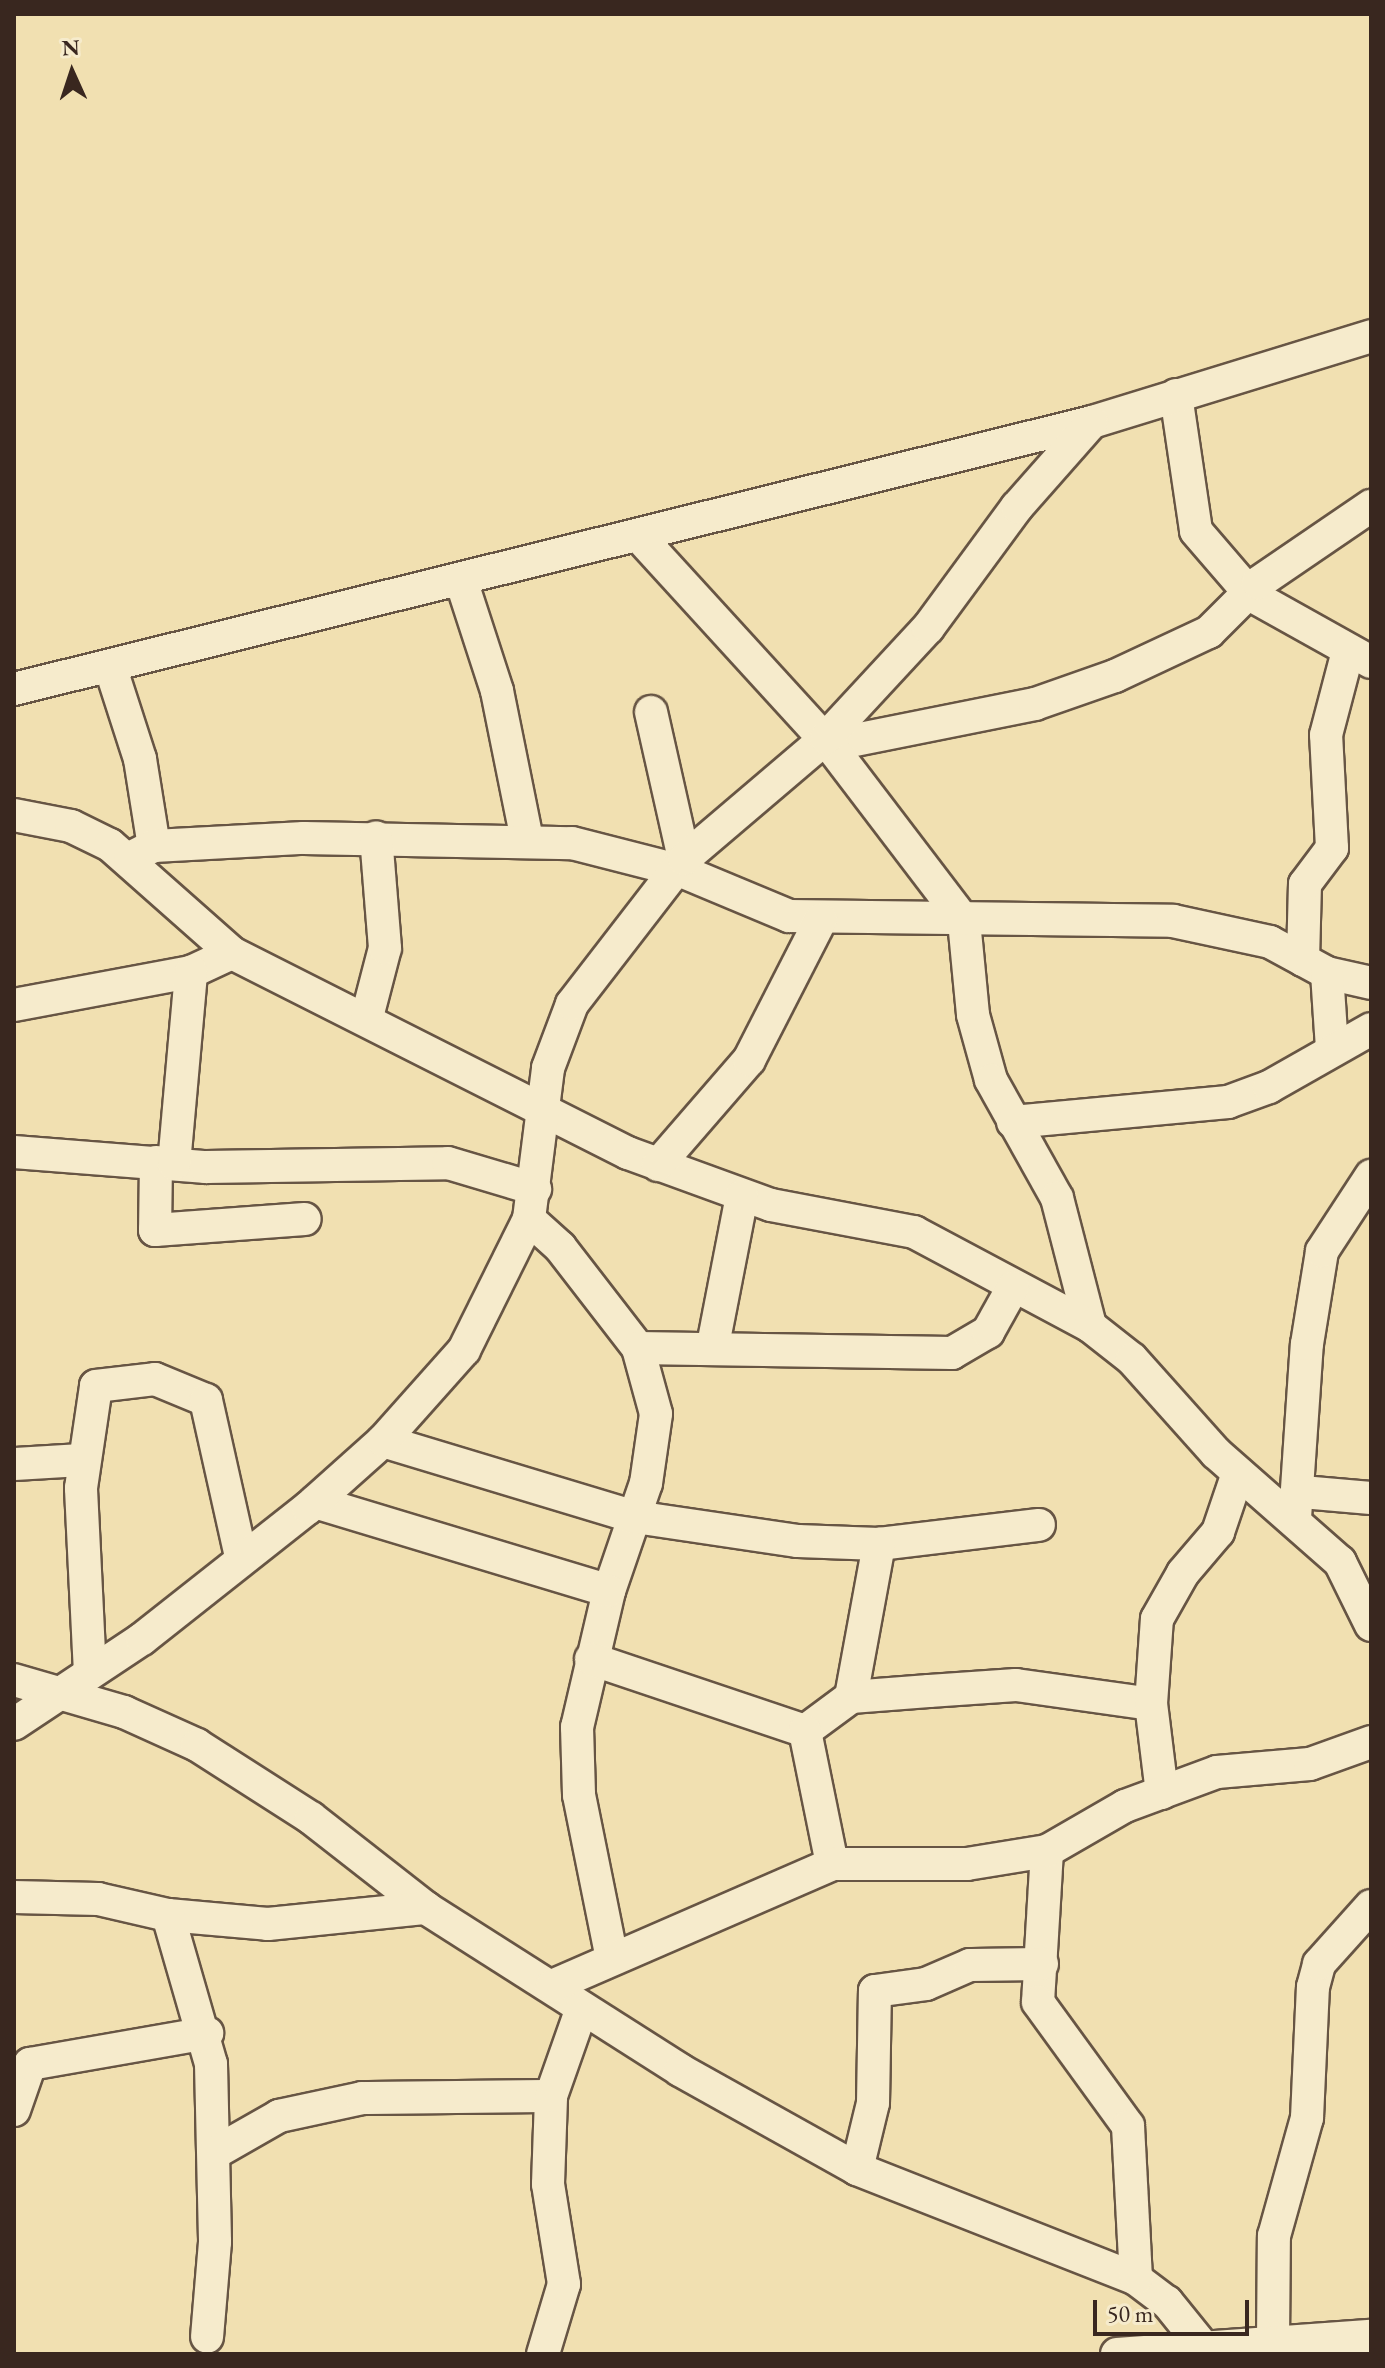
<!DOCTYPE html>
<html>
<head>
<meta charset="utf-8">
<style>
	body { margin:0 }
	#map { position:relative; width:1385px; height:2368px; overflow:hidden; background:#f1e0b1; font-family:"EB Garamond",serif }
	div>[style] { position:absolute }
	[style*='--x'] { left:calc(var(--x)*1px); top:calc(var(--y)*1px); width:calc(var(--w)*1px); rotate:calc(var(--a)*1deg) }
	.roads { filter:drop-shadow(2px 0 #675544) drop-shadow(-2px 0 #675544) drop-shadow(0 2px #675544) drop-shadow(0 -2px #675544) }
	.minor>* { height:32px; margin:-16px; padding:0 16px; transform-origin:16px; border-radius:16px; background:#f6ebcc }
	span { translate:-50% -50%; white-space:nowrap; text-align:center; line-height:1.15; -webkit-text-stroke:8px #f6ebcc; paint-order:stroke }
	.frame { position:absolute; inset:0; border:16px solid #39271f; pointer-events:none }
	.north { position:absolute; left:32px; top:32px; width:80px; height:80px; -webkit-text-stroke:6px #f6ebcc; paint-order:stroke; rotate:357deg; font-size:22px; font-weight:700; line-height:32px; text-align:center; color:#39271f }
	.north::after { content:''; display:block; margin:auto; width:28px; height:36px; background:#39271f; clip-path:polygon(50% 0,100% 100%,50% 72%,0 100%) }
	.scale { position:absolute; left:1093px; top:2300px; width:156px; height:36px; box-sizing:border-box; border:4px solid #39271f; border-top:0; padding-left:10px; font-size:24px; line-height:28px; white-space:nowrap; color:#39271f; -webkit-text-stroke:6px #f6ebcc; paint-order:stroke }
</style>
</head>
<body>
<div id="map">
	<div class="roads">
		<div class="minor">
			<i style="--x:1176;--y:395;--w:137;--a:81.6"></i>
			<i style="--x:1196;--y:531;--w:84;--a:49.3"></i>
			<i style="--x:1251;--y:595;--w:137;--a:29.2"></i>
			<i style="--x:638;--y:535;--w:285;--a:47.6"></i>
			<i style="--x:830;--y:745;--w:209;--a:-11.3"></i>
			<i style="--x:1035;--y:704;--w:85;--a:-19.3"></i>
			<i style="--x:1115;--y:676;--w:104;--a:-25.1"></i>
			<i style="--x:1209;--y:632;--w:69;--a:-45"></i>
			<i style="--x:1258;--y:583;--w:137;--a:-34.3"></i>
			<i style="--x:461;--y:580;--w:117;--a:72"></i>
			<i style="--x:497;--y:691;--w:152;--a:78.6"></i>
			<i style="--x:110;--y:666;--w:98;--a:72.1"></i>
			<i style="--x:140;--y:759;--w:88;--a:80.9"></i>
			<i style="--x:14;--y:689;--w:1111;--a:-13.91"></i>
			<i style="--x:1092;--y:422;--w:292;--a:-17.1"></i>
			<i style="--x:651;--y:712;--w:151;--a:77.3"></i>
			<i style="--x:830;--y:745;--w:221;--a:52.7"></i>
			<i style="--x:964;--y:921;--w:94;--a:84.5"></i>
			<i style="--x:973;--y:1015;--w:67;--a:74.5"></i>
			<i style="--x:991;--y:1080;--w:135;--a:60.8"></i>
			<i style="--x:1057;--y:1198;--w:132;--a:75.5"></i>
			<i style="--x:14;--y:815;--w:58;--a:10.9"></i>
			<i style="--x:71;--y:826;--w:43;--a:26"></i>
			<i style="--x:110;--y:845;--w:163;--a:41.5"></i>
			<i style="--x:232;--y:953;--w:444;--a:26.8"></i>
			<i style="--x:628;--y:1153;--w:152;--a:20"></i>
			<i style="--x:771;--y:1205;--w:146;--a:10.7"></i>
			<i style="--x:914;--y:1232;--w:200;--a:28.1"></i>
			<i style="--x:1090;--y:1326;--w:53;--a:38.2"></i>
			<i style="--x:1132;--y:1359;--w:126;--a:48.2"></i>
			<i style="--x:1216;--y:1453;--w:165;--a:41.3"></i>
			<i style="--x:1340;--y:1562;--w:70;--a:63.8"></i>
			<i style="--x:130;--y:858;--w:27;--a:-27"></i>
			<i style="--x:154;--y:846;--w:150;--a:-3.1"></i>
			<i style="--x:304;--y:838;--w:268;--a:1.1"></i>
			<i style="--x:572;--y:843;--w:113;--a:14.4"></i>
			<i style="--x:681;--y:871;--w:117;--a:22.6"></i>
			<i style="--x:789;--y:916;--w:384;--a:0.7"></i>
			<i style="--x:1173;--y:921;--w:99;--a:12.2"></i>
			<i style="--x:1270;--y:942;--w:65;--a:28.5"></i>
			<i style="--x:1327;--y:973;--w:45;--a:12.8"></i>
			<i style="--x:1303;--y:960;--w:76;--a:-88.5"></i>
			<i style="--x:1305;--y:884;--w:45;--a:-53.1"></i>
			<i style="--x:1332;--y:848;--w:113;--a:-93"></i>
			<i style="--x:1326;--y:735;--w:87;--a:-75.3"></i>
			<i style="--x:1327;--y:973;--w:76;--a:86.2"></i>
			<i style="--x:14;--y:1005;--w:180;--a:-10.6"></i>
			<i style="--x:191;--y:972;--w:45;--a:-24.9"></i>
			<i style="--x:367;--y:1017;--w:71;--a:-75.4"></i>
			<i style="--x:385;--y:948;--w:111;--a:-94.6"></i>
			<i style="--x:1013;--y:1122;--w:216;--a:-5.3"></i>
			<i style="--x:1228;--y:1102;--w:44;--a:-20.1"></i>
			<i style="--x:1269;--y:1087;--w:117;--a:-29.6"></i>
			<i style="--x:14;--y:1152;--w:193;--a:4.5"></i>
			<i style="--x:206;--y:1167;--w:242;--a:-0.9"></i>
			<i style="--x:448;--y:1163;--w:91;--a:16.6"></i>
			<i style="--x:156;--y:1162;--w:68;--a:90.8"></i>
			<i style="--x:155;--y:1230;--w:150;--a:-4.2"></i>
			<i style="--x:174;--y:1164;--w:193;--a:-84.9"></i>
			<i style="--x:658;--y:1165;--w:139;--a:-49.1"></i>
			<i style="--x:749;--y:1060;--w:158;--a:-62.9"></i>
			<i style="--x:529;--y:1219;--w:42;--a:42.1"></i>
			<i style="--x:560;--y:1247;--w:128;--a:52.3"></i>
			<i style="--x:638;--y:1348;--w:68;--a:74.7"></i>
			<i style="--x:656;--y:1414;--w:70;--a:98.2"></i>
			<i style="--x:646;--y:1483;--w:114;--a:108.9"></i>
			<i style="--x:609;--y:1591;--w:140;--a:103.2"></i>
			<i style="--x:577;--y:1727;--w:68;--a:88.3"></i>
			<i style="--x:579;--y:1795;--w:162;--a:78.6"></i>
			<i style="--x:713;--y:1345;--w:152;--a:-79"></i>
			<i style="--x:638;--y:1348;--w:314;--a:0.9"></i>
			<i style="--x:952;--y:1353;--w:42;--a:-30.3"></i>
			<i style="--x:988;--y:1332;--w:51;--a:-60.9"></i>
			<i style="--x:383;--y:1441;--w:263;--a:16.8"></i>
			<i style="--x:635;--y:1517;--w:165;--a:8.4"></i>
			<i style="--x:798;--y:1541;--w:81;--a:2.1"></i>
			<i style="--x:879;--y:1544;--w:161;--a:-6.8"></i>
			<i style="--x:14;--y:1464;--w:68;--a:-3.4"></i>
			<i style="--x:1302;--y:1492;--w:69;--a:5"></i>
			<i style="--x:315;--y:1502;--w:307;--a:16.8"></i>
			<i style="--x:1295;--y:1518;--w:174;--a:-86.1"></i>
			<i style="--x:1307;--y:1344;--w:94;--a:-80.8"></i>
			<i style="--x:1322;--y:1251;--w:90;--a:-56.8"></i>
			<i style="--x:591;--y:1659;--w:226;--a:18.6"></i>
			<i style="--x:90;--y:1673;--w:185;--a:-92.8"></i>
			<i style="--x:81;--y:1488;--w:103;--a:-81.6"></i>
			<i style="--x:96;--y:1386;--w:59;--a:-6.8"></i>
			<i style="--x:155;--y:1379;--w:55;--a:22.4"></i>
			<i style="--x:206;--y:1400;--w:160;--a:77.4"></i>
			<i style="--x:14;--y:1680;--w:115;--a:16.2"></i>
			<i style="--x:124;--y:1712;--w:80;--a:24.3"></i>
			<i style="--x:197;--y:1745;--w:135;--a:32.6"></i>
			<i style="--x:311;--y:1818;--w:146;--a:38"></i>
			<i style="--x:426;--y:1908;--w:301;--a:32.5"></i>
			<i style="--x:680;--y:2070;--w:203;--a:29.2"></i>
			<i style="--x:857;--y:2169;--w:300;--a:21.5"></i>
			<i style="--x:1136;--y:2279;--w:39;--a:37"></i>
			<i style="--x:1167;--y:2302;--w:67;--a:51.1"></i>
			<i style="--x:851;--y:1697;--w:156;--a:-79.6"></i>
			<i style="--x:14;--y:1724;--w:154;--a:-33.6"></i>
			<i style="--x:142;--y:1639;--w:211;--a:-38.3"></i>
			<i style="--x:308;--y:1508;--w:101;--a:-41.8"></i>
			<i style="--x:383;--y:1441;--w:122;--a:-48.3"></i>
			<i style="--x:464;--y:1350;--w:146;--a:-63.6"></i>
			<i style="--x:529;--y:1219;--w:152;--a:-82.8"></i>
			<i style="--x:548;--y:1068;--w:68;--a:-69.4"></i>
			<i style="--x:572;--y:1004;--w:183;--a:-52.3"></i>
			<i style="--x:684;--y:859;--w:187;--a:-40.4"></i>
			<i style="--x:826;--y:738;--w:150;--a:-47.2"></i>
			<i style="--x:928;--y:628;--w:150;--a:-53.7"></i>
			<i style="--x:1017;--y:507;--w:113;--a:-48.6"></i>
			<i style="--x:805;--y:1731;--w:57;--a:-36.5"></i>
			<i style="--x:851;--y:1697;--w:78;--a:-4.4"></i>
			<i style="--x:929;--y:1691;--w:87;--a:-3.9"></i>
			<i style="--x:1016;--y:1685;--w:136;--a:8"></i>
			<i style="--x:805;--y:1731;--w:136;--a:78.5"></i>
			<i style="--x:1162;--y:1793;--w:90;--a:-97"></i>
			<i style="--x:1151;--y:1704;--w:85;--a:-86"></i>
			<i style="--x:1157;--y:1619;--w:53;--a:-60.5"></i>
			<i style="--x:1183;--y:1573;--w:54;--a:-49.5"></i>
			<i style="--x:1218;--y:1532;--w:62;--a:-71.3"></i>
			<i style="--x:1047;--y:1851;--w:151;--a:93.4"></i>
			<i style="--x:1038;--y:2002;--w:153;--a:54"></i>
			<i style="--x:1128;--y:2126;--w:153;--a:87"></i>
			<i style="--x:14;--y:1897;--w:84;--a:1.4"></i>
			<i style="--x:98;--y:1899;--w:72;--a:12.9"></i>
			<i style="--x:168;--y:1915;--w:100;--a:5.1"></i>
			<i style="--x:268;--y:1924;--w:159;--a:-5.8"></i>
			<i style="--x:168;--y:1915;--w:155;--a:73.9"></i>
			<i style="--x:211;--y:2064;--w:178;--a:88.7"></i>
			<i style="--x:215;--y:2242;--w:95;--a:94.8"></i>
			<i style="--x:552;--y:1986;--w:305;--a:-23.5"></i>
			<i style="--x:832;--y:1864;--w:135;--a:0"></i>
			<i style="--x:967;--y:1864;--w:81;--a:-9.2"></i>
			<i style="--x:1047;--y:1851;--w:90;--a:-30"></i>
			<i style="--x:1125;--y:1806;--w:98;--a:-20.3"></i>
			<i style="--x:1217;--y:1772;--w:93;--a:-4.9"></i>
			<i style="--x:1310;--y:1764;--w:65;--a:-19.8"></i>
			<i style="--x:14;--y:2110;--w:49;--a:-70.8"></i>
			<i style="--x:30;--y:2064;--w:180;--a:-9.9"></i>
			<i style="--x:216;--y:2152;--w:73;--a:-29.7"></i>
			<i style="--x:279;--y:2116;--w:85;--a:-12.2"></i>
			<i style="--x:362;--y:2098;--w:189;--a:-0.6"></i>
			<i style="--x:857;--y:2169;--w:68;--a:-76.4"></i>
			<i style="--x:873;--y:2103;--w:112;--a:-89"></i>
			<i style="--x:875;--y:1991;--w:51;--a:-7.8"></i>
			<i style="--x:926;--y:1984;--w:48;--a:-23.4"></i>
			<i style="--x:970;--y:1965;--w:72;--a:-0.8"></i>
			<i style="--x:1273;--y:2341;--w:105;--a:-89.5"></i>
			<i style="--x:1274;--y:2236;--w:123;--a:-74.4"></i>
			<i style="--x:1307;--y:2118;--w:131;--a:-87.4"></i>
			<i style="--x:1313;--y:1987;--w:24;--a:-75"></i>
			<i style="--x:1319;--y:1964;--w:78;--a:-48.1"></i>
			<i style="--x:543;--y:2354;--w:73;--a:-73.3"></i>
			<i style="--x:564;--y:2284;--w:101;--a:-99.1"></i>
			<i style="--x:548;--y:2184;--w:88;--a:-88"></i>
			<i style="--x:551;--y:2096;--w:93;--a:-70.6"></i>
			<i style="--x:1117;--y:2354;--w:255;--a:-4.1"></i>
		</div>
	</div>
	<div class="frame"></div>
	<div class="north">N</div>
	<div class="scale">50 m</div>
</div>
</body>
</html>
